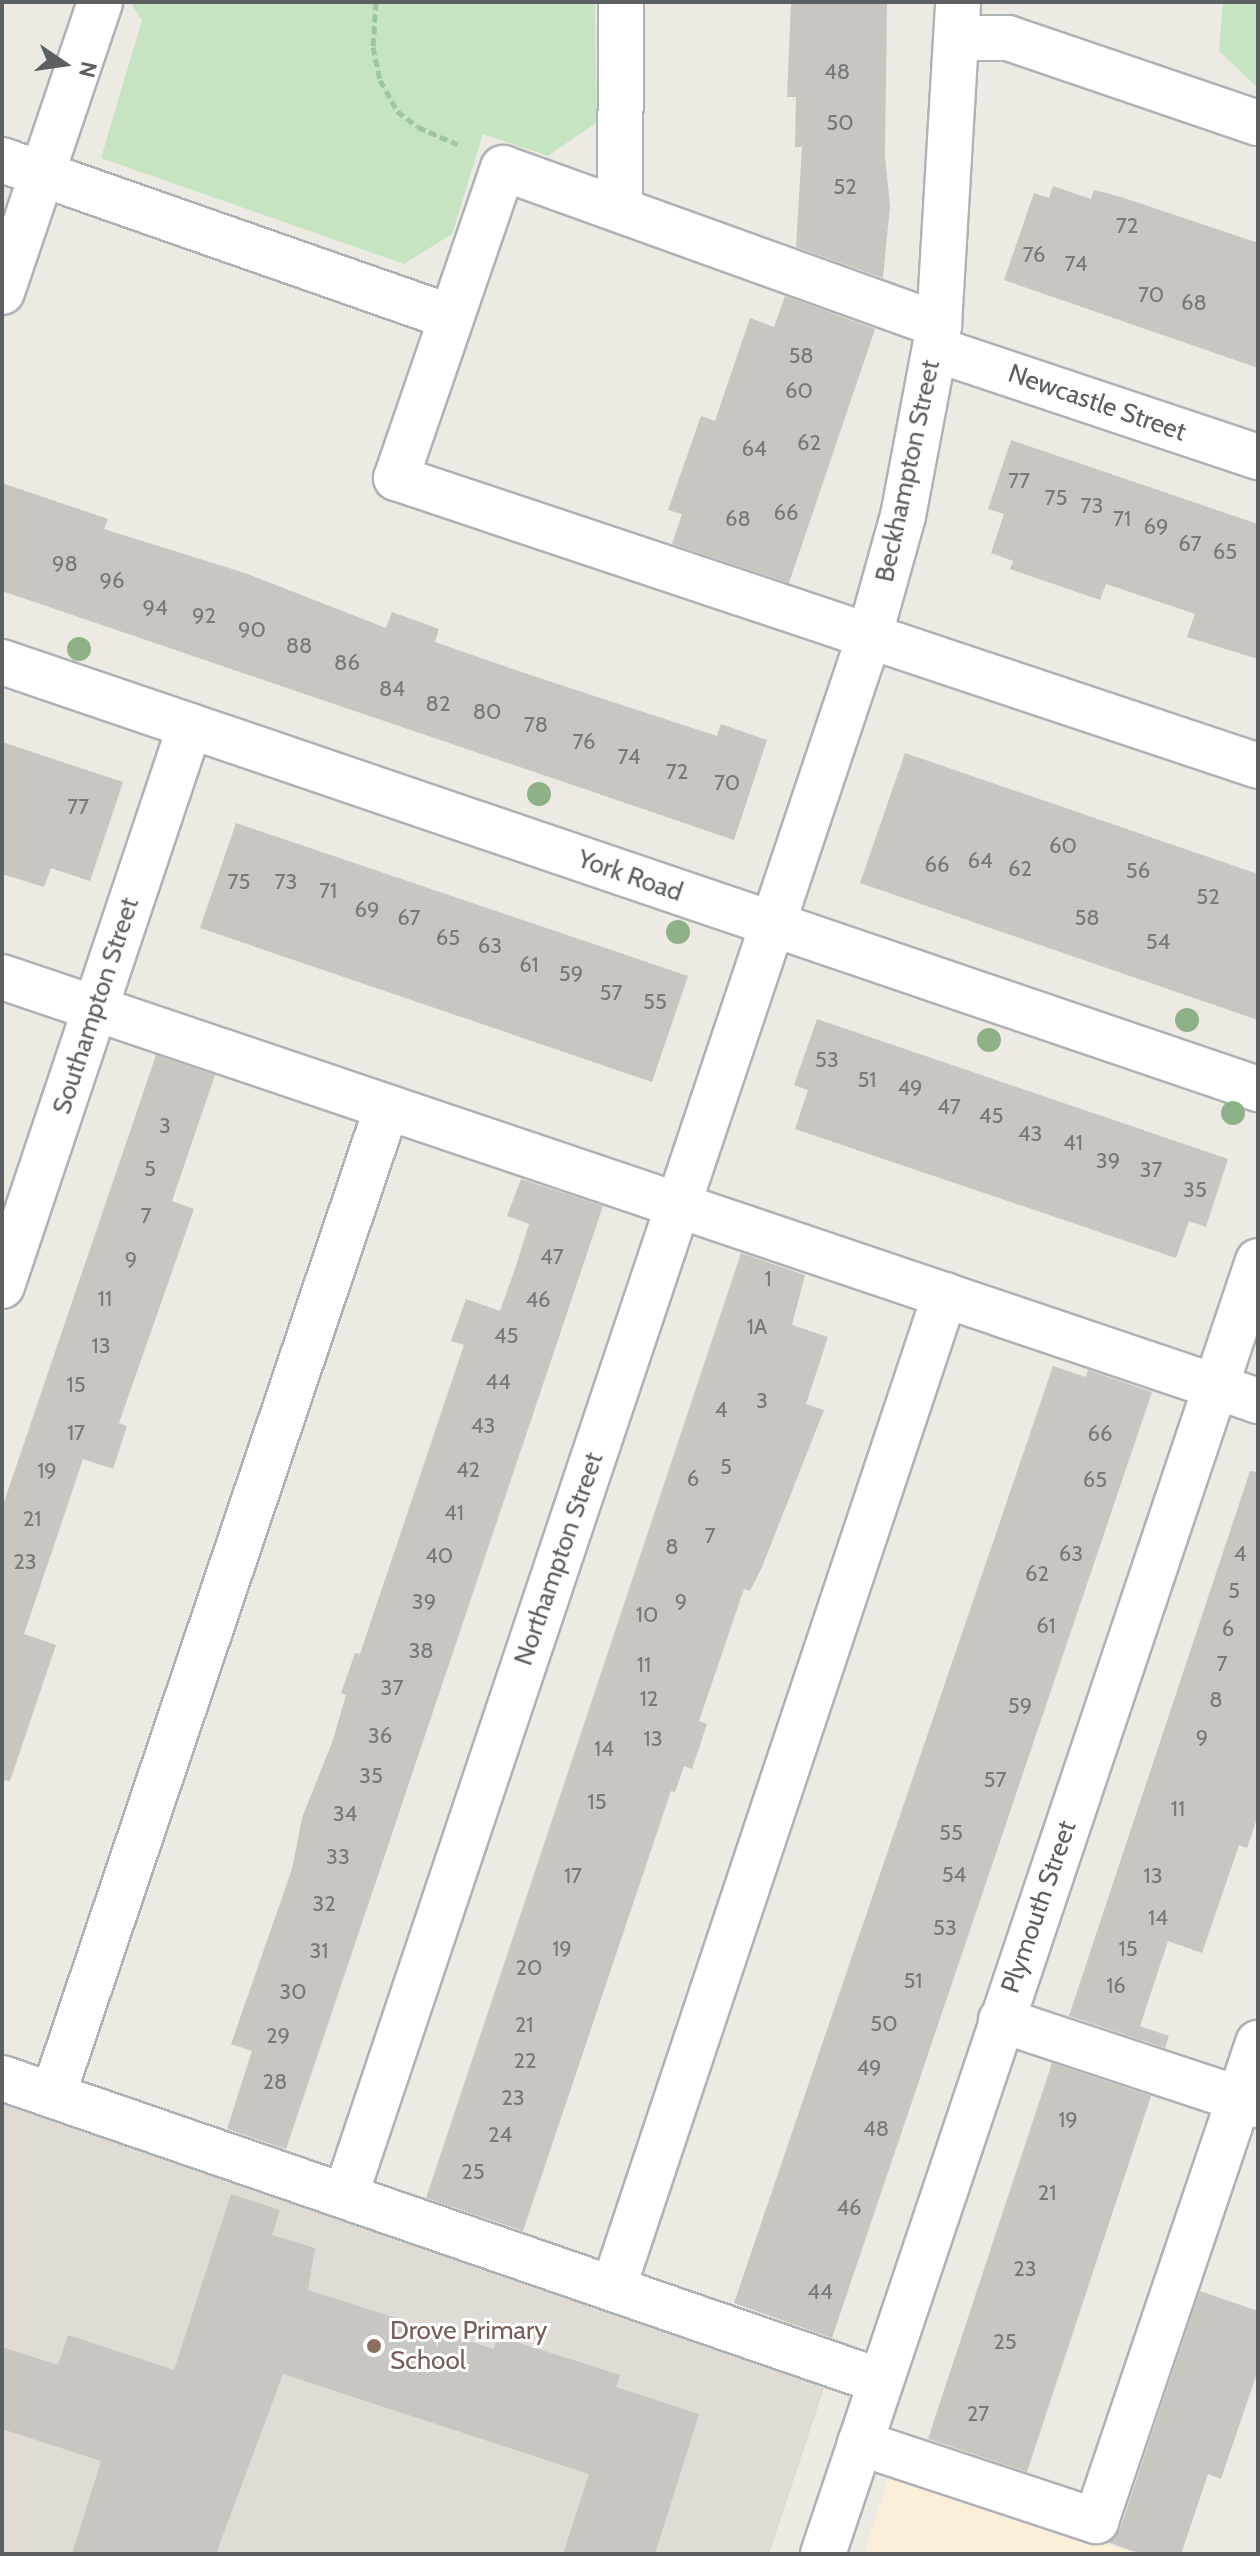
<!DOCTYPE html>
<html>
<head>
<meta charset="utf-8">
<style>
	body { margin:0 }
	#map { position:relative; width:1260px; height:2556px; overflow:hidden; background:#edeae4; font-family:Cabin,sans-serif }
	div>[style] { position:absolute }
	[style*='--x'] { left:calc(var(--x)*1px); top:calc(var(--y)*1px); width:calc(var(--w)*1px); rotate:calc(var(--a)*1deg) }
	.commercial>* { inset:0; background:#fbefda }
	.education>* { inset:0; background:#e0dbd5 }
	.green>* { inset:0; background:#c6e3c2 }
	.building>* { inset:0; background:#c9c5c0 }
	.path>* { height:5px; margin-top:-2.5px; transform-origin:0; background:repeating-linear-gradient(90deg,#9dc6a3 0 8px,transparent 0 12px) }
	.roads { filter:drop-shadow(2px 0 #afb2b5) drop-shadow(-2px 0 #afb2b5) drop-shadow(0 2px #afb2b5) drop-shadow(0 -2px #afb2b5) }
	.minor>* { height:44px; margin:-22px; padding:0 22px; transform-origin:22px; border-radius:22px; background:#fff }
	.trees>* { width:24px; height:24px; margin:-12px; border-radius:50%; background:#8eb187 }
	.dots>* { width:22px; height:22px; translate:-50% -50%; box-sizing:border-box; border:4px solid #fff; border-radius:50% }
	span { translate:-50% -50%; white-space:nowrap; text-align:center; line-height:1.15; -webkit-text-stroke:6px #fff; paint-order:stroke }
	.number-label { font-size:22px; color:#77797a }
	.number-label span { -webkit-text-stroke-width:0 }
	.street-label { font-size:26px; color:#5c6063 }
	.education-label { font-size:26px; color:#785e54 }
	.left { translate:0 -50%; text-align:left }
	.frame { position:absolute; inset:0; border:4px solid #5c6063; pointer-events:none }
	.north { position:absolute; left:24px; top:24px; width:80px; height:80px; -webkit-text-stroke:6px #fff; paint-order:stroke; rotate:103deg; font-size:22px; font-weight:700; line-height:32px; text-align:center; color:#5c6063 }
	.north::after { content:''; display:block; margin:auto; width:28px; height:36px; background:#5c6063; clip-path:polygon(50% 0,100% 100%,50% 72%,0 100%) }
</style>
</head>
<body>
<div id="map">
	<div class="commercial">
		<i style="clip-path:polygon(891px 2472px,1033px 2517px,1135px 2554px,864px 2554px)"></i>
	</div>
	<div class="education">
		<i style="clip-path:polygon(2px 2090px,828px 2376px,769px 2554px,2px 2554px)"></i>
	</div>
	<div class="green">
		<i style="clip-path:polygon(130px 2px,595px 2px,597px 122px,548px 156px,483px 134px,452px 234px,404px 264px,101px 158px,142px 20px)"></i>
		<i style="clip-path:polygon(1223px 2px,1258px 2px,1258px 88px,1219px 51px)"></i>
	</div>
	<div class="building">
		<i style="clip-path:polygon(791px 2px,887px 2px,885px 156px,890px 206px,883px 278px,796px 247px,802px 147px,795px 147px,796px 97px,787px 97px)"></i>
		<i style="clip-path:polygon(1053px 186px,1091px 199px,1094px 190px,1121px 197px,1258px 243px,1258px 368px,1004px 280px,1034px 193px,1049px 198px)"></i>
		<i style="clip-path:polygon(785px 296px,875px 329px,789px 583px,672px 544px,682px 514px,668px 510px,701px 416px,715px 421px,750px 318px,774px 327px)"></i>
		<i style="clip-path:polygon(1011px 440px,1258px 524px,1258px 659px,1187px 637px,1195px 614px,1106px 584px,1100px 600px,1010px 569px,1013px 561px,991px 553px,1004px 514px,988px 509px)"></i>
		<i style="clip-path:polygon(2px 483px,108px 519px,104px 529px,245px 573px,386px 628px,392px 612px,439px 629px,435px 642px,527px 674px,717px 736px,721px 724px,767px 740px,734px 840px,2px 591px)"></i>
		<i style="clip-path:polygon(2px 742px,123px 782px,90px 881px,51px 868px,44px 887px,2px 874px)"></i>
		<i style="clip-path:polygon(905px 753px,1258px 874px,1258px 1020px,860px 883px)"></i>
		<i style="clip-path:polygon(236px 823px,688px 976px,652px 1082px,200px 928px)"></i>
		<i style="clip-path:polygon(817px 1019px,1228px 1159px,1206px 1227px,1189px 1221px,1176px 1258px,795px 1129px,808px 1090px,794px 1085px)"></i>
		<i style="clip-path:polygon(156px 1055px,215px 1075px,172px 1201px,194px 1209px,119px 1423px,127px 1426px,113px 1469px,83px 1459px,68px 1504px,24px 1634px,56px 1645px,10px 1781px,2px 1780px,2px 1508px)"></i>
		<i style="clip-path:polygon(521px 1179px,603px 1206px,286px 2149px,227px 2129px,252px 2051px,231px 2044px,292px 1869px,302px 1818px,333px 1740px,346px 1695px,341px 1693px,355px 1653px,360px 1654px,464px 1345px,451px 1341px,466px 1299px,500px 1311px,515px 1269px,529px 1224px,507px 1216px)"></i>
		<i style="clip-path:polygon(741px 1253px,805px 1275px,792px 1325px,828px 1337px,806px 1404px,824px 1410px,762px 1567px,750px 1591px,744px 1589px,699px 1721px,707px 1724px,692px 1769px,684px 1766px,675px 1792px,671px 1791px,523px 2231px,426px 2198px)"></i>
		<i style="clip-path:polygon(1053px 1366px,1086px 1377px,1088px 1370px,1152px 1392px,832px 2338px,734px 2303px)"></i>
		<i style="clip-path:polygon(1250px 1471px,1258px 1472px,1258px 1815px,1247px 1848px,1239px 1845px,1202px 1953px,1168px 1941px,1140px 2026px,1169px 2036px,1165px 2048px,1069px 2016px)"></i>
		<i style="clip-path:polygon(1052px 2063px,1151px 2096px,1027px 2472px,928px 2439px)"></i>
		<i style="clip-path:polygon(231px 2194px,280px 2210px,272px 2235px,315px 2248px,308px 2290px,494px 2349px,498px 2336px,620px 2375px,616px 2387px,699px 2414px,655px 2554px,563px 2554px,589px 2474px,283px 2374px,216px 2554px,72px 2554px,101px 2461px,2px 2429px,2px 2347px,58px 2365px,68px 2335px,174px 2370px)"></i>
		<i style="clip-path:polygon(1200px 2291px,1258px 2311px,1258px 2370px,1221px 2479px,1208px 2474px,1181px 2554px,1141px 2554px,1107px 2542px,1120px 2529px)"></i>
	</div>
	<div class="path">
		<i style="--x:376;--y:2;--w:45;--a:93.8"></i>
		<i style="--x:373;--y:47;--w:34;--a:78"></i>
		<i style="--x:380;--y:80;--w:35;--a:61"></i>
		<i style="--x:397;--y:111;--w:26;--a:37"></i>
		<i style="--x:418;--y:127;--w:43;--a:23.6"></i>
	</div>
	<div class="roads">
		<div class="minor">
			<i style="--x:958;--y:38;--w:50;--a:0"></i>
			<i style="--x:1008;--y:38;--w:264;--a:18.8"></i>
			<i style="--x:2;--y:160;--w:476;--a:19.3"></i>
			<i style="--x:620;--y:210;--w:208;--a:-89.7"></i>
			<i style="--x:2;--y:292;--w:306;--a:-71.3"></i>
			<i style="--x:939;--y:325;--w:463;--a:-160.2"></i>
			<i style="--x:503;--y:168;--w:328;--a:109"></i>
			<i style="--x:396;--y:478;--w:909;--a:18.47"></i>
			<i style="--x:935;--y:349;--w:341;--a:18.5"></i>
			<i style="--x:2;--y:662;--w:1327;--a:18.78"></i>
			<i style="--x:2;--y:977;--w:1326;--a:18.65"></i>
			<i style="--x:2;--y:1286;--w:591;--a:-71.44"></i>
			<i style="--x:1001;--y:2020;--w:271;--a:18.3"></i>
			<i style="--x:2;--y:2078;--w:929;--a:19.04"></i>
			<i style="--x:53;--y:2095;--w:1043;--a:-71.32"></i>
			<i style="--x:346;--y:2194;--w:1646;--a:-71.43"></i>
			<i style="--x:870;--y:634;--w:123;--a:-74.4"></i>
			<i style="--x:903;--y:516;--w:194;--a:-79.3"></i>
			<i style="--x:939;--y:325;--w:324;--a:-86.6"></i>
			<i style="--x:614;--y:2286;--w:1045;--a:-71.53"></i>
			<i style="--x:860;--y:2443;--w:249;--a:18.3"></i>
			<i style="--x:1096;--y:2521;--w:505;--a:-71.28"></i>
			<i style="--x:823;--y:2554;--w:1364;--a:-71.41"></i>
		</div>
	</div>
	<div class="trees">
		<i style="left:79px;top:649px"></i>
		<i style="left:539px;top:794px"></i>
		<i style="left:678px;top:932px"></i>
		<i style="left:1187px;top:1020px"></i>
		<i style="left:989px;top:1040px"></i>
		<i style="left:1233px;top:1113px"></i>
	</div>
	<div class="dots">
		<i style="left:374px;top:2346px;background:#8d6e63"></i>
	</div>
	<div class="number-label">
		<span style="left:837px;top:72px">48</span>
		<span style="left:840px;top:123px">50</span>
		<span style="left:845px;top:187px">52</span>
		<span style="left:1127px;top:226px">72</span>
		<span style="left:1034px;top:255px">76</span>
		<span style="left:1076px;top:264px">74</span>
		<span style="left:1151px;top:295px">70</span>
		<span style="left:1194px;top:303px">68</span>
		<span style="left:801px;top:356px">58</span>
		<span style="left:799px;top:391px">60</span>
		<span style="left:809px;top:443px">62</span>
		<span style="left:754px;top:449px">64</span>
		<span style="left:1019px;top:481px">77</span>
		<span style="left:1056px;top:498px">75</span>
		<span style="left:1092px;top:506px">73</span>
		<span style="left:786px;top:513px">66</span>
		<span style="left:738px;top:519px">68</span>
		<span style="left:1122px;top:519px">71</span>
		<span style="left:1156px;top:527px">69</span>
		<span style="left:1190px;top:544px">67</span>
		<span style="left:1225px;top:552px">65</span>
		<span style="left:65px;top:564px">98</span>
		<span style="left:112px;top:581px">96</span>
		<span style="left:155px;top:608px">94</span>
		<span style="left:204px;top:616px">92</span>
		<span style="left:252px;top:630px">90</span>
		<span style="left:299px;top:646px">88</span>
		<span style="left:347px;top:663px">86</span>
		<span style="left:392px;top:689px">84</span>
		<span style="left:438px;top:704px">82</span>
		<span style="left:487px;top:712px">80</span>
		<span style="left:536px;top:725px">78</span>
		<span style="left:584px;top:742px">76</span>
		<span style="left:629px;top:757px">74</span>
		<span style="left:677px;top:772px">72</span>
		<span style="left:727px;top:783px">70</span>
		<span style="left:78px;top:807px">77</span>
		<span style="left:1063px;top:846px">60</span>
		<span style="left:980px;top:861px">64</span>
		<span style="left:937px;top:865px">66</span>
		<span style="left:1020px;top:869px">62</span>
		<span style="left:1138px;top:871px">56</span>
		<span style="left:239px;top:882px">75</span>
		<span style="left:286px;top:882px">73</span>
		<span style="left:328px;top:891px">71</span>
		<span style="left:1208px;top:897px">52</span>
		<span style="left:367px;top:910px">69</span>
		<span style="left:409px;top:918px">67</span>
		<span style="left:1087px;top:918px">58</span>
		<span style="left:448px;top:938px">65</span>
		<span style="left:1158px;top:942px">54</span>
		<span style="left:490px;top:946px">63</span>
		<span style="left:529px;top:965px">61</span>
		<span style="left:571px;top:974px">59</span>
		<span style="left:611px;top:993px">57</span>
		<span style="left:655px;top:1002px">55</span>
		<span style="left:827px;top:1060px">53</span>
		<span style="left:867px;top:1080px">51</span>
		<span style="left:910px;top:1088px">49</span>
		<span style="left:949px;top:1107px">47</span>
		<span style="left:991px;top:1116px">45</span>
		<span style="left:165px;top:1126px">3</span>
		<span style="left:1030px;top:1134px">43</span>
		<span style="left:1073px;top:1143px">41</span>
		<span style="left:1108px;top:1161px">39</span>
		<span style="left:150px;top:1169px">5</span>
		<span style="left:1151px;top:1170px">37</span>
		<span style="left:1195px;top:1190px">35</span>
		<span style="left:146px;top:1216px">7</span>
		<span style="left:552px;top:1257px">47</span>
		<span style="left:131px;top:1260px">9</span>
		<span style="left:768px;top:1279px">1</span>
		<span style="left:105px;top:1299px">11</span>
		<span style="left:538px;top:1300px">46</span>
		<span style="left:757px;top:1327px">1A</span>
		<span style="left:506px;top:1336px">45</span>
		<span style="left:101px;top:1346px">13</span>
		<span style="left:498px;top:1382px">44</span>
		<span style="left:76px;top:1385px">15</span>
		<span style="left:762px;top:1401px">3</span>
		<span style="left:721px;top:1410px">4</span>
		<span style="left:483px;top:1426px">43</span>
		<span style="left:76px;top:1433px">17</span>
		<span style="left:1100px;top:1434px">66</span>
		<span style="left:726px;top:1467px">5</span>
		<span style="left:468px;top:1470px">42</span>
		<span style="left:47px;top:1471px">19</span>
		<span style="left:693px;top:1479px">6</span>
		<span style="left:1095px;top:1480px">65</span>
		<span style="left:454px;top:1513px">41</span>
		<span style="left:32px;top:1519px">21</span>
		<span style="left:710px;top:1536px">7</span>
		<span style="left:672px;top:1547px">8</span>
		<span style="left:1071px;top:1554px">63</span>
		<span style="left:1240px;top:1554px">4</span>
		<span style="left:439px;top:1556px">40</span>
		<span style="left:25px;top:1562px">23</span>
		<span style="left:1037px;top:1574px">62</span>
		<span style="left:1234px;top:1591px">5</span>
		<span style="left:424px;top:1602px">39</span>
		<span style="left:681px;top:1602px">9</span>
		<span style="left:647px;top:1615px">10</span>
		<span style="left:1046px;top:1626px">61</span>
		<span style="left:1228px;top:1629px">6</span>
		<span style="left:421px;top:1651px">38</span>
		<span style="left:1222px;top:1664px">7</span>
		<span style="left:644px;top:1665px">11</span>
		<span style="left:392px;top:1688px">37</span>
		<span style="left:649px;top:1699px">12</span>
		<span style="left:1216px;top:1700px">8</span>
		<span style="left:1020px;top:1706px">59</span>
		<span style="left:380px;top:1736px">36</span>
		<span style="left:1202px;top:1738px">9</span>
		<span style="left:653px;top:1739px">13</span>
		<span style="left:604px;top:1749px">14</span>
		<span style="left:371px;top:1776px">35</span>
		<span style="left:995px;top:1780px">57</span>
		<span style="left:597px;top:1802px">15</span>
		<span style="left:1178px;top:1809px">11</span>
		<span style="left:345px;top:1814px">34</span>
		<span style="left:951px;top:1833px">55</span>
		<span style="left:338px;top:1857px">33</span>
		<span style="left:954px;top:1875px">54</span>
		<span style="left:573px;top:1876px">17</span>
		<span style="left:1153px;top:1876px">13</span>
		<span style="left:324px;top:1904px">32</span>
		<span style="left:1158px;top:1918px">14</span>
		<span style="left:945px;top:1928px">53</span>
		<span style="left:562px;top:1949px">19</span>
		<span style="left:1128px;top:1949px">15</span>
		<span style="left:319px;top:1951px">31</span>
		<span style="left:529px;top:1968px">20</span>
		<span style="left:913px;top:1981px">51</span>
		<span style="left:1116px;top:1986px">16</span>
		<span style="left:293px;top:1992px">30</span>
		<span style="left:884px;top:2024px">50</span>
		<span style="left:524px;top:2025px">21</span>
		<span style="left:278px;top:2036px">29</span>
		<span style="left:525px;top:2061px">22</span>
		<span style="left:869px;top:2068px">49</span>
		<span style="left:275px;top:2082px">28</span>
		<span style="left:513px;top:2098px">23</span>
		<span style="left:1068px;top:2120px">19</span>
		<span style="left:876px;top:2129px">48</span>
		<span style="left:500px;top:2135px">24</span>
		<span style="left:473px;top:2172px">25</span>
		<span style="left:1047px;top:2193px">21</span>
		<span style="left:849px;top:2208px">46</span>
		<span style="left:1025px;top:2269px">23</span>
		<span style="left:820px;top:2292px">44</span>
		<span style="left:1005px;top:2342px">25</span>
		<span style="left:978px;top:2414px">27</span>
	</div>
	<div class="street-label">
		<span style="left:1097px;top:403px;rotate:19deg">Newcastle Street</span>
		<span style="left:908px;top:471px;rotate:-78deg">Beckhampton Street</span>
		<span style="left:630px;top:876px;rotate:19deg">York Road</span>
		<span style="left:96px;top:1006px;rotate:-72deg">Southampton Street</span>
		<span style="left:559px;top:1559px;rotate:-71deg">Northampton Street</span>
		<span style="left:1039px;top:1907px;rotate:-71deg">Plymouth Street</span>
	</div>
	<div class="education-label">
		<span class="left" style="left:390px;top:2346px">Drove Primary<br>School</span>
	</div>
	<div class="frame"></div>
	<div class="north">N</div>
</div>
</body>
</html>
